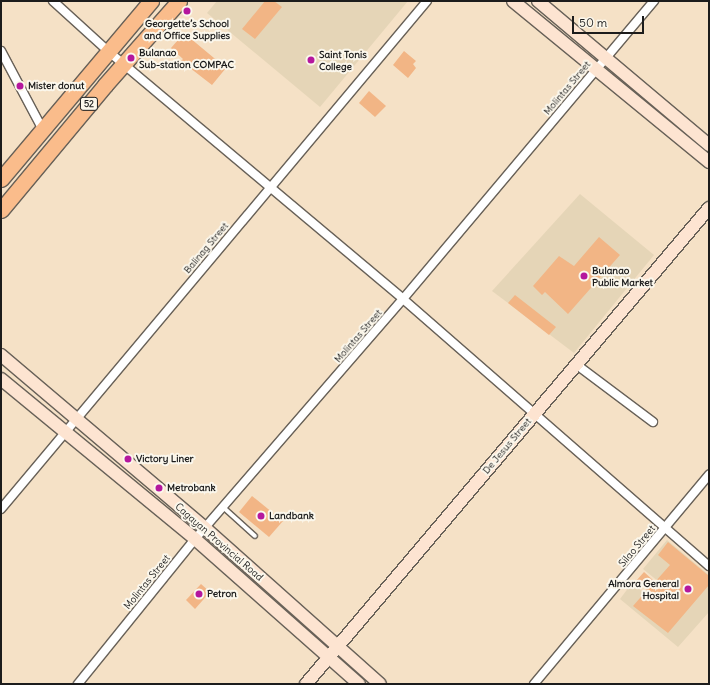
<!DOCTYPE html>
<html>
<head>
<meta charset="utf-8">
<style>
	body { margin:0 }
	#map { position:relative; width:710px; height:685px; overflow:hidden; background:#f5e1c6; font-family:Delius,sans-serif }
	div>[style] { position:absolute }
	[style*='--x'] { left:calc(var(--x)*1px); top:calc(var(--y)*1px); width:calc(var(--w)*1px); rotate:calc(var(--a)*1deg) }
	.built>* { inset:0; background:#e5d5b7 }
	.building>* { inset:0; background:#f2b585 }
	.roads { filter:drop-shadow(1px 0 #686158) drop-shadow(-1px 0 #686158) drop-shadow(0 1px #686158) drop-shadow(0 -1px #686158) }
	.lane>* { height:4px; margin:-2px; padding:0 2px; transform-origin:2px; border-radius:2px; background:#fff }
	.street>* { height:8px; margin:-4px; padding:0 4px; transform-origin:4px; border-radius:4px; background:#fff }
	.secondary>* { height:12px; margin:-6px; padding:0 6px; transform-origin:6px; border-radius:6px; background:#fde4d1 }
	.highway>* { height:15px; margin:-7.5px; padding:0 7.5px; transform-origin:7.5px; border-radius:7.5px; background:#fabc8b }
	.dots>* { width:11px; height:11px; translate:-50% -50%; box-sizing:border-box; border:2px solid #fbf7ec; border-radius:50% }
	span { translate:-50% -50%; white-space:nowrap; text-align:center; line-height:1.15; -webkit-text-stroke:4px #fbf7ec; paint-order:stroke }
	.shield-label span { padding:1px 3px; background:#fbf7ec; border:1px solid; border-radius:3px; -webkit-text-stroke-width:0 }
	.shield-label { font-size:9px; color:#1c1c1c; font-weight:700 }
	.poi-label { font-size:10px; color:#1c1c1c; font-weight:700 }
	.left { translate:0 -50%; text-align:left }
	.right { translate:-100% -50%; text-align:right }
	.street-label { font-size:10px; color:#1c1c1c }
	.frame { position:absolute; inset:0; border:2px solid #1c1c1c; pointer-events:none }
	.scale { position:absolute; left:572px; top:16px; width:72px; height:18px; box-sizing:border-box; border:2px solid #1c1c1c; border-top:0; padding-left:5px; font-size:12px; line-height:14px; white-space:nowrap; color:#1c1c1c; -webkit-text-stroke:3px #fbf7ec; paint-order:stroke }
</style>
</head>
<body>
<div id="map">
	<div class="built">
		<i style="clip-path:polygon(217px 1px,408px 1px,320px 107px,207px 13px)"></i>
		<i style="clip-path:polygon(580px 194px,654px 255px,574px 353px,492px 291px)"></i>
		<i style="clip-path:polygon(667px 540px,709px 575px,709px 612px,678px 647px,620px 599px,632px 583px,662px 608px,674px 594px,643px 569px)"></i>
	</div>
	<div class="building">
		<i style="clip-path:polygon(265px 1px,274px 1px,282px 7px,255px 39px,242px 29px)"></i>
		<i style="clip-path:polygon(184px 33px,226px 68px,212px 85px,181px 61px,183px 59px,171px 48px)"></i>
		<i style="clip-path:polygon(404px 51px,416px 61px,413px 64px,416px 68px,408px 78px,393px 65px)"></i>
		<i style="clip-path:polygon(369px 91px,386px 106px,375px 117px,359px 103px)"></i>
		<i style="clip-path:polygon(599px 237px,620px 255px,568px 314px,545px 292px,542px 295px,533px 286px,559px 256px,574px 266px)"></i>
		<i style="clip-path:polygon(515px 295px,556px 327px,549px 335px,508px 303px)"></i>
		<i style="clip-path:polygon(252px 496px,283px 521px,269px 537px,239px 512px)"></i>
		<i style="clip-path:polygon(668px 542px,709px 576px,709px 585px,668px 633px,633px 606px,647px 590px,636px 581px,644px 572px,655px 582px,670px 565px,658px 555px)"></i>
		<i style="clip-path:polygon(201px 584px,210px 592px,195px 609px,186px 600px)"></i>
	</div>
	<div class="roads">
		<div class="lane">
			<i style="--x:223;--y:507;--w:43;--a:42.2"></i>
		</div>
		<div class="street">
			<i style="--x:53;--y:1;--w:76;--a:42.3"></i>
			<i style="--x:109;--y:52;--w:384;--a:40"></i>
			<i style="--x:403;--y:299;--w:406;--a:41.1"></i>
			<i style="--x:1;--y:51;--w:89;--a:62"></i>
			<i style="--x:577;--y:365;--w:95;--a:36.9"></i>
			<i style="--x:1;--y:509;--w:663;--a:-50.02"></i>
			<i style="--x:78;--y:684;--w:186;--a:-51.1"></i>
			<i style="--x:195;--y:539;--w:318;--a:-49.1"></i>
			<i style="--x:403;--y:299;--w:390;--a:-49.9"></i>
			<i style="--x:534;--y:684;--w:273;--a:-50.1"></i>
		</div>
		<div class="secondary">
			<i style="--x:513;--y:1;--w:254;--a:39.4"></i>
			<i style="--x:538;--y:1;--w:224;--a:40.1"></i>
			<i style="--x:1;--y:355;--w:267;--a:40.3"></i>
			<i style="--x:205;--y:528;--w:234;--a:41.7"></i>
			<i style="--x:1;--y:379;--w:251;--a:39.5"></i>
			<i style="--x:195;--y:539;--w:219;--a:41.5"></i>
			<i style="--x:306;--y:684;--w:624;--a:-49.75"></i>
		</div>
		<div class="highway">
			<i style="--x:1;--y:179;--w:233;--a:-49.9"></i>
			<i style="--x:1;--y:210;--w:163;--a:-50.2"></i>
			<i style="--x:105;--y:85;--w:112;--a:-48.6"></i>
		</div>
	</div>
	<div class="dots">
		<i style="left:187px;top:11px;background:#b5179e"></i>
		<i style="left:131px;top:58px;background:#b5179e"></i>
		<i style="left:311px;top:60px;background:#b5179e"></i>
		<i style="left:20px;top:86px;background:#b5179e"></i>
		<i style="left:584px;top:276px;background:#b5179e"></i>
		<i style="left:128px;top:459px;background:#b5179e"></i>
		<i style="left:159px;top:488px;background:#b5179e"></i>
		<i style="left:261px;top:516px;background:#b5179e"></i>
		<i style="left:688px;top:589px;background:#b5179e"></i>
		<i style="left:199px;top:594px;background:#b5179e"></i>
	</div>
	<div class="shield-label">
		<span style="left:89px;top:104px">52</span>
	</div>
	<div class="poi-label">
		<span style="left:187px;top:29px">Georgette’s School<br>and Office Supplies</span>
		<span class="left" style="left:139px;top:58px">Bulanao<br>Sub-station COMPAC</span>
		<span class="left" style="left:319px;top:60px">Saint Tonis<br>College</span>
		<span class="left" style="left:28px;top:86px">Mister donut</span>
		<span class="left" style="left:592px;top:276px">Bulanao<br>Public Market</span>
		<span class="left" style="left:136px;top:459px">Victory Liner</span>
		<span class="left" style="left:167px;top:488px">Metrobank</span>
		<span class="left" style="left:269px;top:516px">Landbank</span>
		<span class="right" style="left:679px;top:589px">Almora General<br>Hospital</span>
		<span class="left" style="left:207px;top:594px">Petron</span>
	</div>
	<div class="street-label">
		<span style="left:567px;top:88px;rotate:-50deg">Molintas Street</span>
		<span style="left:206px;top:248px;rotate:-50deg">Balinag Street</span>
		<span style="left:358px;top:336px;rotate:-49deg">Molintas Street</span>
		<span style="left:507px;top:446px;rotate:-50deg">De Jesus Street</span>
		<span style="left:219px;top:542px;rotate:41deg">Cagayan Provincial Road</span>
		<span style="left:637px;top:546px;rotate:-50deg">Silao Street</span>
		<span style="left:147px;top:582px;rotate:-51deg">Molintas Street</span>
	</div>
	<div class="frame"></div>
	<div class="scale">50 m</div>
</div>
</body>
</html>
